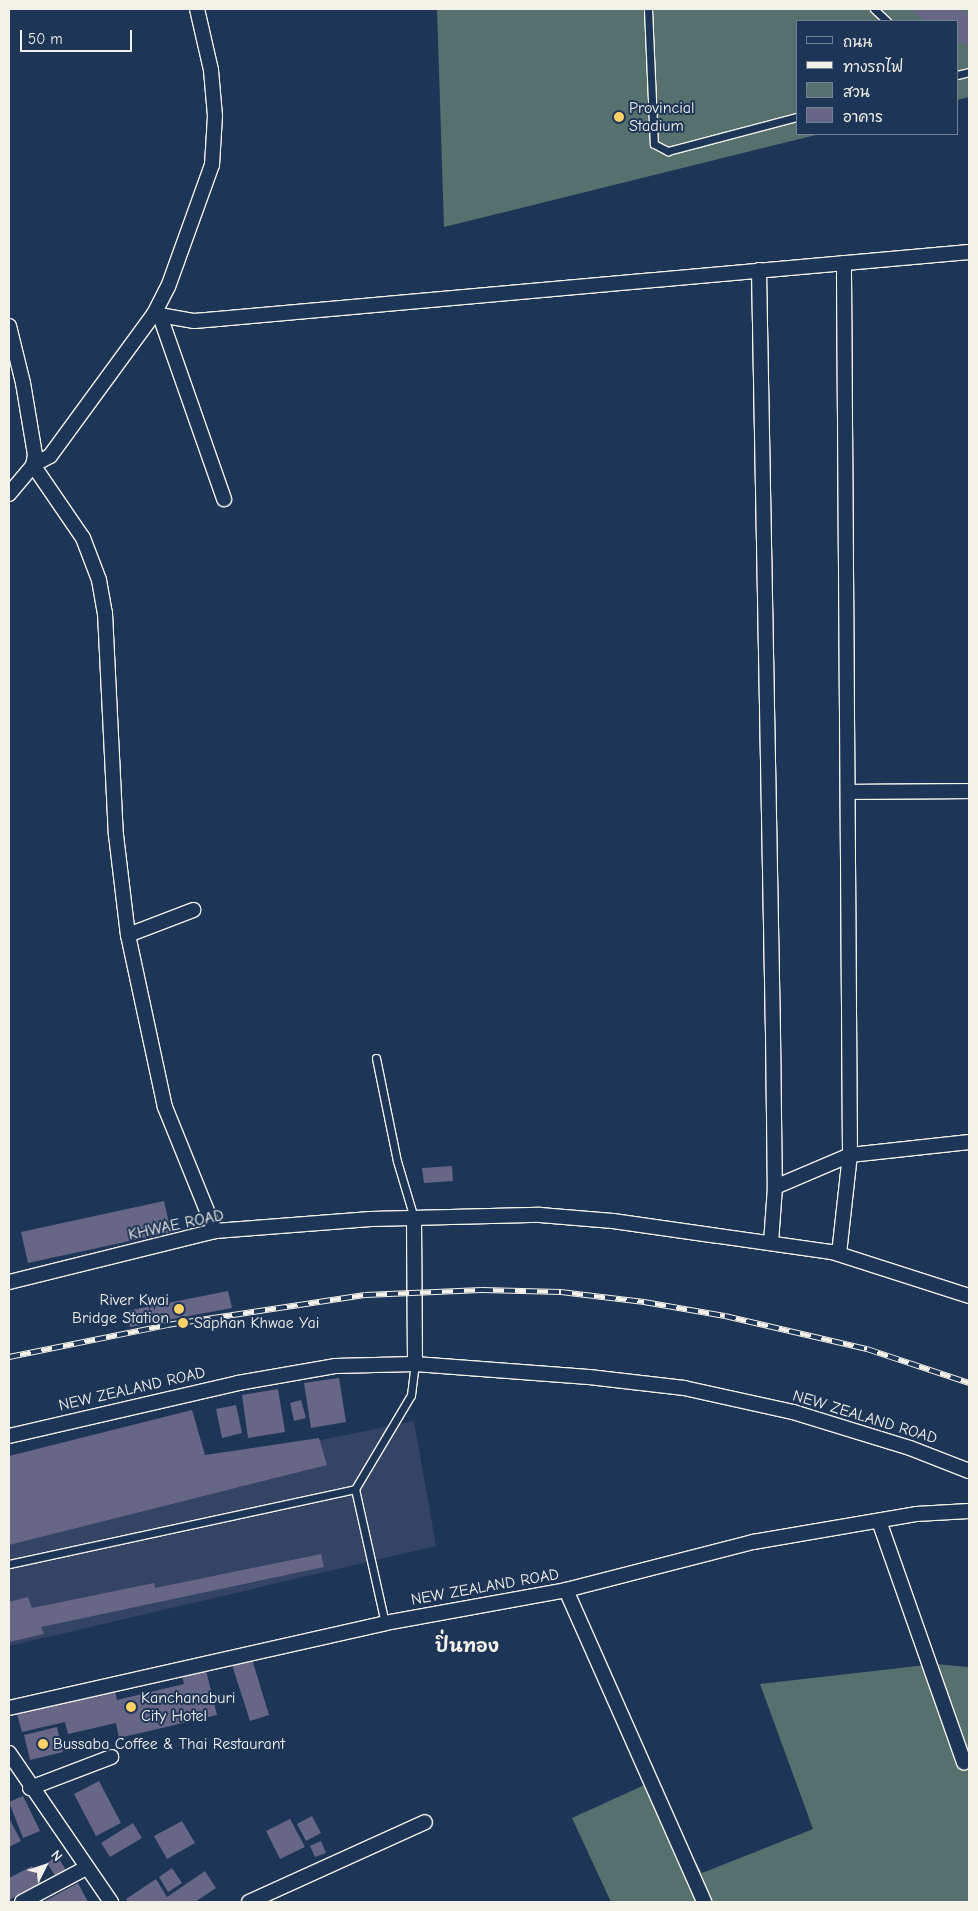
<!DOCTYPE html>
<html>
<head>
<meta charset="utf-8">
<style>
	body { margin:0 }
	#map { position:relative; width:978px; height:1911px; overflow:hidden; background:#1d3557; font-family:"Comic Neue","Playpen Sans Thai",sans-serif }
	div>[style] { position:absolute }
	[style*='--x'] { left:calc(var(--x)*1px); top:calc(var(--y)*1px); width:calc(var(--w)*1px); rotate:calc(var(--a)*1deg) }
	.built>* { inset:0; background:#344465 }
	.green>* { inset:0; background:#56706d }
	.building>* { inset:0; background:#686687 }
	.roads { filter:drop-shadow(1px 0 #f4f1e8) drop-shadow(-1px 0 #f4f1e8) drop-shadow(0 1px #f4f1e8) drop-shadow(0 -1px #f4f1e8) }
	.service>* { height:7px; margin:-3.5px; padding:0 3.5px; transform-origin:3.5px; border-radius:3.5px; background:#1d3557 }
	.minor>* { height:14px; margin:-7px; padding:0 7px; transform-origin:7px; border-radius:7px; background:#1d3557 }
	.rail>* { height:5.5px; margin-top:-2.75px; transform-origin:0; background:repeating-linear-gradient(90deg,#1d3557 0 11px,#f4f1e8 0 22px); box-sizing:border-box; border-block:1px solid #f4f1e8 }
	.dots>* { width:14px; height:14px; translate:-50% -50%; box-sizing:border-box; border:2px solid #1d3557; border-radius:50% }
	span { translate:-50% -50%; white-space:nowrap; text-align:center; line-height:1.15; -webkit-text-stroke:4px #1d3557; paint-order:stroke }
	.poi-label { font-size:16px; color:#f4f1e8 }
	.left { translate:0 -50%; text-align:left }
	.right { translate:-100% -50%; text-align:right }
	.street-label { font-size:16px; color:#f4f1e8 }
	.neighbourhood-label { font-size:18px; color:#f4f1e8; font-weight:700 }
	.frame { position:absolute; inset:0; border:10px solid #f4f1e8; pointer-events:none }
	.legend { position:absolute; left:796px; top:20px; width:162px; height:115px; box-sizing:border-box; background:#1d3557; border:1px solid #738091; margin:0; padding:6px 9px; list-style:none; font-size:15px; color:#f4f1e8 }
	.legend li { display:flex; align-items:center; gap:10px; height:25px }
	.legend b { width:25px; border:1px solid #738091 }
	.north { position:absolute; left:20px; top:1841px; width:50px; height:50px; -webkit-text-stroke:4px #1d3557; paint-order:stroke; rotate:49deg; font-size:14px; font-weight:700; line-height:20px; text-align:center; color:#f4f1e8 }
	.north::after { content:''; display:block; margin:auto; width:18px; height:22px; background:#f4f1e8; clip-path:polygon(50% 0,100% 100%,50% 72%,0 100%) }
	.scale { position:absolute; left:20px; top:30px; width:112px; height:22px; box-sizing:border-box; border:2px solid #f4f1e8; border-top:0; padding-left:6px; font-size:15px; line-height:18px; white-space:nowrap; color:#f4f1e8; -webkit-text-stroke:4px #1d3557; paint-order:stroke }
</style>
</head>
<body>
<div id="map">
	<div class="built">
		<i style="clip-path:polygon(414px 1421px,436px 1546px,9px 1646px,9px 1504px)"></i>
	</div>
	<div class="green">
		<i style="clip-path:polygon(437px 9px,969px 9px,969px 97px,957px 100px,957px 21px,797px 21px,797px 134px,820px 134px,444px 227px)"></i>
		<i style="clip-path:polygon(935px 1664px,969px 1667px,969px 1902px,611px 1902px,572px 1818px,651px 1782px,702px 1873px,813px 1829px,760px 1684px)"></i>
	</div>
	<div class="building">
		<i style="clip-path:polygon(910px 9px,959px 9px,969px 15px,969px 46px,957px 42px,957px 21px,925px 21px)"></i>
		<i style="clip-path:polygon(452px 1166px,453px 1181px,424px 1183px,422px 1168px)"></i>
		<i style="clip-path:polygon(164px 1201px,171px 1232px,28px 1263px,21px 1232px)"></i>
		<i style="clip-path:polygon(228px 1291px,232px 1308px,130px 1327px,127px 1311px)"></i>
		<i style="clip-path:polygon(339px 1378px,346px 1422px,311px 1428px,304px 1383px)"></i>
		<i style="clip-path:polygon(278px 1389px,285px 1432px,248px 1438px,242px 1395px)"></i>
		<i style="clip-path:polygon(301px 1400px,306px 1418px,294px 1421px,290px 1403px)"></i>
		<i style="clip-path:polygon(236px 1405px,242px 1433px,222px 1438px,216px 1409px)"></i>
		<i style="clip-path:polygon(192px 1410px,205px 1455px,319px 1438px,327px 1465px,9px 1545px,9px 1456px)"></i>
		<i style="clip-path:polygon(321px 1554px,324px 1567px,41px 1627px,44px 1634px,9px 1642px,9px 1602px,28px 1597px,32px 1608px,154px 1583px,155px 1588px)"></i>
		<i style="clip-path:polygon(252px 1659px,269px 1715px,250px 1721px,232px 1665px)"></i>
		<i style="clip-path:polygon(206px 1670px,217px 1715px,119px 1738px,116px 1723px,68px 1734px,65px 1722px,22px 1732px,17px 1714px,115px 1691px,117px 1700px,184px 1684px,182px 1675px)"></i>
		<i style="clip-path:polygon(57px 1727px,63px 1752px,30px 1760px,24px 1735px)"></i>
		<i style="clip-path:polygon(99px 1781px,121px 1823px,96px 1836px,74px 1794px)"></i>
		<i style="clip-path:polygon(23px 1796px,40px 1831px,23px 1838px,9px 1802px)"></i>
		<i style="clip-path:polygon(312px 1816px,321px 1833px,306px 1841px,297px 1824px)"></i>
		<i style="clip-path:polygon(9px 1818px,21px 1841px,9px 1847px)"></i>
		<i style="clip-path:polygon(290px 1819px,305px 1847px,280px 1859px,266px 1831px)"></i>
		<i style="clip-path:polygon(182px 1821px,195px 1843px,167px 1859px,154px 1836px)"></i>
		<i style="clip-path:polygon(133px 1823px,142px 1838px,110px 1857px,101px 1843px)"></i>
		<i style="clip-path:polygon(321px 1841px,326px 1853px,315px 1857px,310px 1846px)"></i>
		<i style="clip-path:polygon(57px 1856px,66px 1870px,56px 1877px,47px 1863px)"></i>
		<i style="clip-path:polygon(32px 1866px,41px 1883px,9px 1900px,9px 1878px)"></i>
		<i style="clip-path:polygon(172px 1868px,182px 1883px,168px 1892px,159px 1877px)"></i>
		<i style="clip-path:polygon(205px 1871px,216px 1888px,195px 1902px,128px 1902px,126px 1899px,156px 1879px,167px 1897px)"></i>
		<i style="clip-path:polygon(78px 1883px,88px 1902px,43px 1902px)"></i>
	</div>
	<div class="roads">
		<div class="service">
			<i style="--x:648;--y:9;--w:135;--a:87.5"></i>
			<i style="--x:654;--y:144;--w:16;--a:27"></i>
			<i style="--x:668;--y:151;--w:133;--a:-14.8"></i>
			<i style="--x:874;--y:9;--w:18;--a:43"></i>
			<i style="--x:957;--y:75;--w:12;--a:-14"></i>
			<i style="--x:376;--y:1058;--w:105;--a:78.5"></i>
			<i style="--x:397;--y:1161;--w:59;--a:73.4"></i>
			<i style="--x:355;--y:1489;--w:137;--a:77.4"></i>
			<i style="--x:9;--y:1564;--w:354;--a:-12.2"></i>
			<i style="--x:355;--y:1489;--w:109;--a:-59.2"></i>
			<i style="--x:411;--y:1395;--w:31;--a:-83"></i>
		</div>
		<div class="minor">
			<i style="--x:759;--y:270;--w:764;--a:88.95"></i>
			<i style="--x:773;--y:1034;--w:153;--a:89.3"></i>
			<i style="--x:775;--y:1187;--w:56;--a:94.1"></i>
			<i style="--x:154;--y:314;--w:41;--a:9.9"></i>
			<i style="--x:194;--y:321;--w:24;--a:-5"></i>
			<i style="--x:218;--y:319;--w:754;--a:-5.1"></i>
			<i style="--x:160;--y:316;--w:194;--a:70.7"></i>
			<i style="--x:9;--y:326;--w:59;--a:76.2"></i>
			<i style="--x:23;--y:383;--w:73;--a:80.5"></i>
			<i style="--x:35;--y:455;--w:10;--a:101"></i>
			<i style="--x:33;--y:465;--w:88;--a:55.6"></i>
			<i style="--x:83;--y:538;--w:45;--a:69.1"></i>
			<i style="--x:99;--y:580;--w:34;--a:80"></i>
			<i style="--x:105;--y:613;--w:222;--a:87.2"></i>
			<i style="--x:116;--y:835;--w:101;--a:83.2"></i>
			<i style="--x:128;--y:935;--w:176;--a:77.9"></i>
			<i style="--x:165;--y:1107;--w:134;--a:68"></i>
			<i style="--x:9;--y:494;--w:38;--a:-50"></i>
			<i style="--x:33;--y:465;--w:19;--a:-28"></i>
			<i style="--x:50;--y:456;--w:176;--a:-53.8"></i>
			<i style="--x:154;--y:314;--w:30;--a:-63"></i>
			<i style="--x:168;--y:287;--w:130;--a:-70.2"></i>
			<i style="--x:212;--y:165;--w:49;--a:-86.5"></i>
			<i style="--x:215;--y:116;--w:46;--a:-95"></i>
			<i style="--x:211;--y:70;--w:63;--a:-102.9"></i>
			<i style="--x:848;--y:792;--w:121;--a:-0.5"></i>
			<i style="--x:128;--y:935;--w:70;--a:-21"></i>
			<i style="--x:775;--y:1187;--w:82;--a:-23.1"></i>
			<i style="--x:850;--y:1155;--w:892;--a:-90.39"></i>
			<i style="--x:414;--y:1218;--w:146;--a:89.6"></i>
			<i style="--x:839;--y:1254;--w:100;--a:-83.7"></i>
			<i style="--x:850;--y:1155;--w:120;--a:-6.2"></i>
			<i style="--x:9;--y:1282;--w:212;--a:-13.9"></i>
			<i style="--x:215;--y:1231;--w:156;--a:-4.4"></i>
			<i style="--x:371;--y:1219;--w:169;--a:-1.4"></i>
			<i style="--x:540;--y:1215;--w:73;--a:4.7"></i>
			<i style="--x:613;--y:1221;--w:221;--a:8.1"></i>
			<i style="--x:832;--y:1252;--w:144;--a:17.8"></i>
			<i style="--x:9;--y:1436;--w:235;--a:-13"></i>
			<i style="--x:238;--y:1383;--w:98;--a:-9.9"></i>
			<i style="--x:335;--y:1366;--w:80;--a:-1.4"></i>
			<i style="--x:415;--y:1364;--w:174;--a:4.3"></i>
			<i style="--x:589;--y:1377;--w:96;--a:6.6"></i>
			<i style="--x:684;--y:1388;--w:112;--a:12.4"></i>
			<i style="--x:793;--y:1412;--w:122;--a:17.1"></i>
			<i style="--x:910;--y:1448;--w:63;--a:21.3"></i>
			<i style="--x:879;--y:1521;--w:256;--a:70.6"></i>
			<i style="--x:566;--y:1590;--w:341;--a:66.1"></i>
			<i style="--x:9;--y:1708;--w:385;--a:-12.7"></i>
			<i style="--x:385;--y:1623;--w:184;--a:-10.3"></i>
			<i style="--x:566;--y:1590;--w:193;--a:-14.4"></i>
			<i style="--x:753;--y:1542;--w:165;--a:-9.7"></i>
			<i style="--x:916;--y:1514;--w:53;--a:-3.2"></i>
			<i style="--x:9;--y:1753;--w:181;--a:55.6"></i>
			<i style="--x:30;--y:1788;--w:87;--a:-20.9"></i>
			<i style="--x:22;--y:1902;--w:72;--a:-28"></i>
			<i style="--x:249;--y:1902;--w:193;--a:-24.4"></i>
		</div>
	</div>
	<div class="rail">
		<i style="--x:9;--y:1357;--w:161;--a:-11.4"></i>
		<i style="--x:167;--y:1325;--w:200;--a:-8.6"></i>
		<i style="--x:365;--y:1295;--w:117;--a:-2.4"></i>
		<i style="--x:482;--y:1290;--w:79;--a:1.5"></i>
		<i style="--x:561;--y:1292;--w:84;--a:6.9"></i>
		<i style="--x:644;--y:1302;--w:82;--a:9.8"></i>
		<i style="--x:725;--y:1316;--w:146;--a:13.1"></i>
		<i style="--x:867;--y:1349;--w:108;--a:18.4"></i>
	</div>
	<div class="dots">
		<i style="left:619px;top:117px;background:#ffd166"></i>
		<i style="left:179px;top:1309px;background:#ffd166"></i>
		<i style="left:183px;top:1323px;background:#ffd166"></i>
		<i style="left:131px;top:1707px;background:#ffd166"></i>
		<i style="left:43px;top:1744px;background:#ffd166"></i>
	</div>
	<div class="poi-label">
		<span class="left" style="left:629px;top:117px">Provincial<br>Stadium</span>
		<span class="right" style="left:169px;top:1309px">River Kwai<br>Bridge Station</span>
		<span class="left" style="left:194px;top:1323px">Saphan Khwae Yai</span>
		<span class="left" style="left:141px;top:1707px">Kanchanaburi<br>City Hotel</span>
		<span class="left" style="left:53px;top:1744px">Bussaba Coffee &amp; Thai Restaurant</span>
	</div>
	<div class="street-label">
		<span style="left:176px;top:1225px;rotate:-12deg">KHWAE ROAD</span>
		<span style="left:132px;top:1389px;rotate:-13deg">NEW ZEALAND ROAD</span>
		<span style="left:865px;top:1417px;rotate:17deg">NEW ZEALAND ROAD</span>
		<span style="left:485px;top:1587px;rotate:-10deg">NEW ZEALAND ROAD</span>
	</div>
	<div class="neighbourhood-label">
		<span style="left:467px;top:1647px">ปิ่นทอง</span>
	</div>
	<div class="frame"></div>
	<ul class="legend">
	<li><b style="height:6px;background:#1d3557"></b>ถนน</li>
	<li><b style="height:6px;background:#f4f1e8"></b>ทางรถไฟ</li>
	<li><b style="height:14px;background:#56706d"></b>สวน</li>
	<li><b style="height:14px;background:#686687"></b>อาคาร</li>
	</ul>
	<div class="north">N</div>
	<div class="scale">50 m</div>
</div>
</body>
</html>
